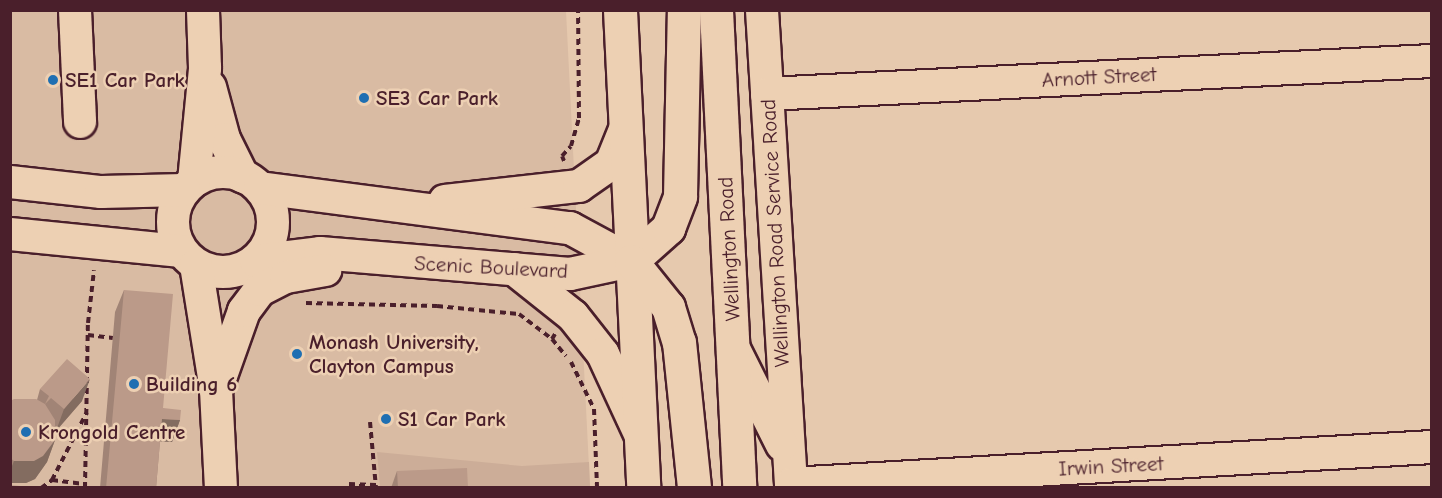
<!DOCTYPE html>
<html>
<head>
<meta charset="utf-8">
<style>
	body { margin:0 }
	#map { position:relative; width:1442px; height:498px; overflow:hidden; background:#e6c9ae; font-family:"Comic Neue",sans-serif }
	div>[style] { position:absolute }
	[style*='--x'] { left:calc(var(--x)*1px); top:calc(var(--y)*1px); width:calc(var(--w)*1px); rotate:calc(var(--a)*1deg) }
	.built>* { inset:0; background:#d9bba3 }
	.green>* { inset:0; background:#ccad98 }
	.path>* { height:4px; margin-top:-2px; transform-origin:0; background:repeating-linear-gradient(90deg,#4a1f2b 0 6px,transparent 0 10.5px) }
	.roads { filter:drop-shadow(2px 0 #4a1f2b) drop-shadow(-2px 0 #4a1f2b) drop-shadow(0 2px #4a1f2b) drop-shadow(0 -2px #4a1f2b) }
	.minor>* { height:32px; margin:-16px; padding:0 16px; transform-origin:16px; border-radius:16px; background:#edd0b3 }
	.minor>.ring { margin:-16px; padding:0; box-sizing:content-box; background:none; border:32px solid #edd0b3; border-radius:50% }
	.highway>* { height:33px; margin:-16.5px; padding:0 16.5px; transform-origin:16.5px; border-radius:16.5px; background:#edd0b3 }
	.wall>* { inset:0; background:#a18476 }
	.shaded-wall>* { inset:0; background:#836c60 }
	.building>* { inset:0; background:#bb9a89 }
	.dots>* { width:16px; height:16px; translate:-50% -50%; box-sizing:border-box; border:3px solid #edd0b3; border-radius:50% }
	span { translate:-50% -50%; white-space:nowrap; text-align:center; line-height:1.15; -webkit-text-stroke:5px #edd0b3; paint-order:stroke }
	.street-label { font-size:21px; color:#4a1f2b }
	.poi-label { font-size:21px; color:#4a1f2b; font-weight:700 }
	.left { translate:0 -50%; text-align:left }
	.frame { position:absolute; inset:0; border:12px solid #4a1f2b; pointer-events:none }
</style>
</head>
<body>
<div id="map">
	<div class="built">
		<i style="clip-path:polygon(10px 11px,566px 11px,590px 487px,11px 487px)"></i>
	</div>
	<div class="green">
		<i style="clip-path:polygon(377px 452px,522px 466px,589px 462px,590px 487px,380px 487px)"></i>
	</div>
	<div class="path">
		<i style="--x:564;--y:161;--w:5;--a:-112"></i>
		<i style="--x:562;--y:156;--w:13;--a:-48"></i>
		<i style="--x:571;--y:146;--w:29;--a:-74"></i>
		<i style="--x:579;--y:118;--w:108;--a:-90.5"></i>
		<i style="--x:306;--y:303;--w:131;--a:1.3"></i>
		<i style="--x:437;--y:306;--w:82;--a:5.6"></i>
		<i style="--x:519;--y:314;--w:41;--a:37.1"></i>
		<i style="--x:555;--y:334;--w:6;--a:121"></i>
		<i style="--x:552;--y:339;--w:22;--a:51"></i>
		<i style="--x:88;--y:335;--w:25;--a:7"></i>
		<i style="--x:571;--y:362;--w:52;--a:63.9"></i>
		<i style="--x:594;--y:409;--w:79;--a:87.8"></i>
		<i style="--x:370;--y:422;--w:66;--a:84.8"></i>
		<i style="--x:52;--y:480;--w:34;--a:7"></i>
		<i style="--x:349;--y:484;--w:27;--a:2"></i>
		<i style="--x:41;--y:488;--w:14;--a:-36"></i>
		<i style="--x:52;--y:480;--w:76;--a:-62.8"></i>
		<i style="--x:85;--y:488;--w:165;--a:-89"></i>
		<i style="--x:88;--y:323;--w:53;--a:-83.5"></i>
	</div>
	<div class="roads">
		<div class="minor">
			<i style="--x:75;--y:10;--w:112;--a:87.4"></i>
			<i style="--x:762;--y:10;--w:479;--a:86.5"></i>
			<i style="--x:210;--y:87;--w:54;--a:74.9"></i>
			<i style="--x:224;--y:139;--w:42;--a:63.4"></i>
			<i style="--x:767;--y:94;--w:666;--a:-2.84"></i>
			<i class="ring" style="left:173px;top:172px;width:68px;height:68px"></i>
			<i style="--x:194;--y:181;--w:114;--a:-84.4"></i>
			<i style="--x:205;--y:68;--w:58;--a:-92"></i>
			<i style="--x:10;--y:182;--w:92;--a:6.3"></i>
			<i style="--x:101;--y:192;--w:83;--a:-1.4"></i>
			<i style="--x:260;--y:188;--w:313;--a:7.4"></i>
			<i style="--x:570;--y:228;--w:69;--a:28.4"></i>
			<i style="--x:445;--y:201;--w:135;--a:-6.4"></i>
			<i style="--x:579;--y:186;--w:39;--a:-35"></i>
			<i style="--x:611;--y:164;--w:37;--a:-68"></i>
			<i style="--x:10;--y:234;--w:172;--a:5.7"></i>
			<i style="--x:256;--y:261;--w:64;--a:-7.1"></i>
			<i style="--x:320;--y:253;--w:251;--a:4.8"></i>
			<i style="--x:570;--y:274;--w:62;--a:-12"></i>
			<i style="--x:196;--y:265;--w:127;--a:80.9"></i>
			<i style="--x:216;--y:390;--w:98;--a:87.1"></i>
			<i style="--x:514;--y:269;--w:75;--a:38.5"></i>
			<i style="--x:573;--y:316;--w:48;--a:51.7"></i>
			<i style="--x:603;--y:354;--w:88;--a:65.2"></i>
			<i style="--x:734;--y:349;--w:107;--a:63.4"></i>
			<i style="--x:216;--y:390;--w:84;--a:-70.5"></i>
			<i style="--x:244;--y:311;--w:26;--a:-53"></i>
			<i style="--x:260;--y:290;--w:29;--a:-27"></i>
			<i style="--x:286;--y:277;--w:40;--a:-10"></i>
			<i style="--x:791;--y:484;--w:642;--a:-3.3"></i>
		</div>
		<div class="highway">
			<i style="--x:620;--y:10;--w:479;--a:87.2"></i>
			<i style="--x:716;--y:10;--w:479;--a:87.2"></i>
			<i style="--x:631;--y:261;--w:50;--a:-41.7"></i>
			<i style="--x:668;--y:228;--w:34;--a:-69"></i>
			<i style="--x:680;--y:196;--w:186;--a:-88.8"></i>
			<i style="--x:631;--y:261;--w:59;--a:51.2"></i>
			<i style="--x:668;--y:307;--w:37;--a:73"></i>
			<i style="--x:679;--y:342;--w:147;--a:84.1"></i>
		</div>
	</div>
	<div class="wall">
		<i style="clip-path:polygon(124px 290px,163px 408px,180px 420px,172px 442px,160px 441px,156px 488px,100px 488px,115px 312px)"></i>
		<i style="clip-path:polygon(40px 389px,82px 401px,56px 431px,55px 431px,55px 440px,47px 462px,35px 479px,26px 483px,10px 483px,10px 401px,37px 400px)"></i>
		<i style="clip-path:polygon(397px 471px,468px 488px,391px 488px)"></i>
	</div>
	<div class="shaded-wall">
		<i style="clip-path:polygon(90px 379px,82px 401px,56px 431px,64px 409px)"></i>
		<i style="clip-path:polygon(162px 419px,180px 420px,172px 442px,154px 441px)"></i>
		<i style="clip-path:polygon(55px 440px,47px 462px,35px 479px,26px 483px,10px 483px,10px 471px,14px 461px)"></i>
	</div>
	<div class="building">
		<i style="clip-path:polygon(124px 290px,173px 294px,163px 408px,181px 410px,180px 420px,162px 419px,156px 488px,106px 488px)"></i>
		<i style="clip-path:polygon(67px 359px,90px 379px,64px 409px,51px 398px,45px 404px,49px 396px,40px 389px)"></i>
		<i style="clip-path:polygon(14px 399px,36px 399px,45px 404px,55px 420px,55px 440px,43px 456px,34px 461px,14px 461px,10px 458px,10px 401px)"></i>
		<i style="clip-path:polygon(467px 468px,468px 488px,398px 488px,397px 471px)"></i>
		<i style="clip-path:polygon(10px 485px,41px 488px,10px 488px)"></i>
	</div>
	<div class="dots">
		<i style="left:53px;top:80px;background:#1f6fb2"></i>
		<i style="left:364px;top:98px;background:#1f6fb2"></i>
		<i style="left:297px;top:354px;background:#1f6fb2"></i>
		<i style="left:134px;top:384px;background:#1f6fb2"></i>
		<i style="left:386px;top:419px;background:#1f6fb2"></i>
		<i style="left:26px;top:432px;background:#1f6fb2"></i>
	</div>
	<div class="street-label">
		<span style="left:1099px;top:77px;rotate:-3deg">Arnott Street</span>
		<span style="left:775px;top:233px;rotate:-93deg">Wellington Road Service Road</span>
		<span style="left:729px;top:249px;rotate:-93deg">Wellington Road</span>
		<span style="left:491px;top:267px;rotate:3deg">Scenic Boulevard</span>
		<span style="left:1111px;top:466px;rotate:-3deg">Irwin Street</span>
	</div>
	<div class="poi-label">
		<span class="left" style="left:65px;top:80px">SE1 Car Park</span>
		<span class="left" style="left:376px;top:98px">SE3 Car Park</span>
		<span class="left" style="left:309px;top:354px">Monash University,<br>Clayton Campus</span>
		<span class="left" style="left:146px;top:384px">Building 6</span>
		<span class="left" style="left:398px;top:419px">S1 Car Park</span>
		<span class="left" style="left:38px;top:432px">Krongold Centre</span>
	</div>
	<div class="frame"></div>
</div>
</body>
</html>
